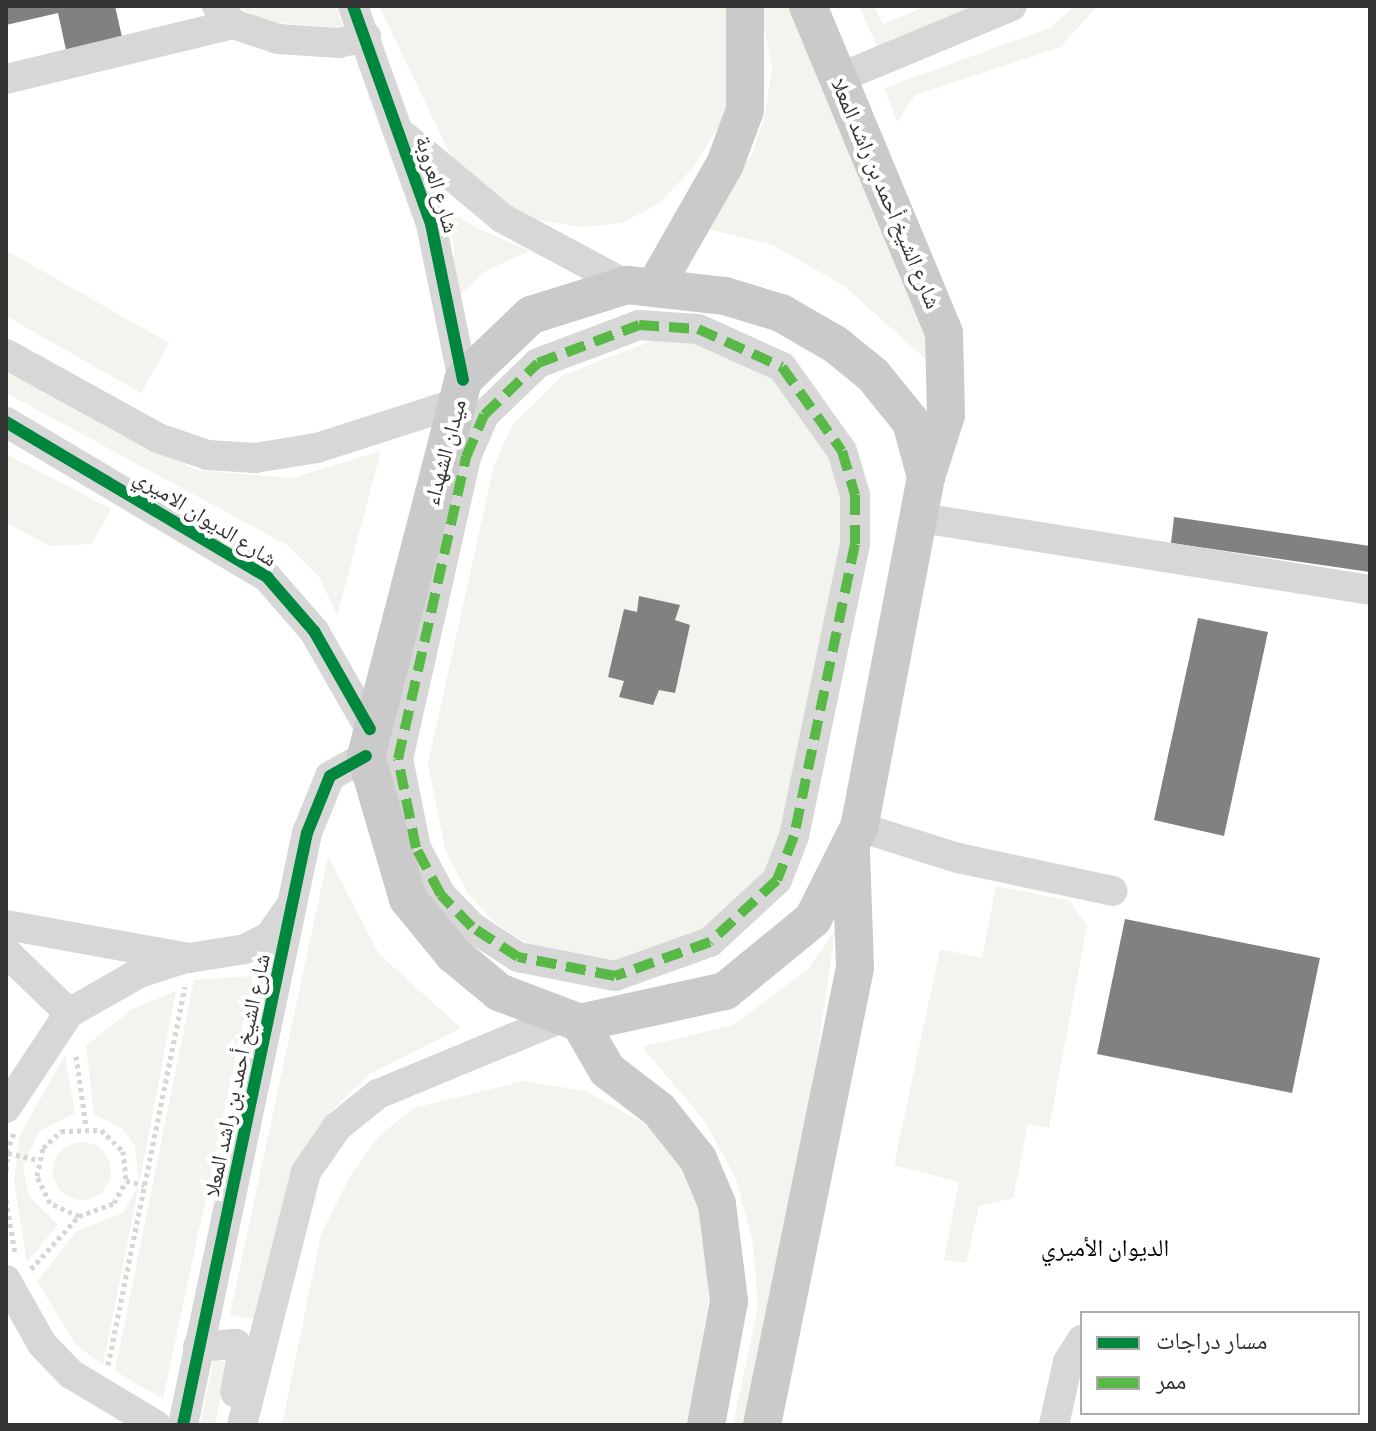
<!DOCTYPE html>
<html>
<head>
<meta charset="utf-8">
<style>
	body { margin:0 }
	#map { position:relative; width:1376px; height:1431px; overflow:hidden; background:#fff; font-family:Commissioner,"Noto Naskh Arabic",sans-serif }
	div>[style] { position:absolute }
	[style*='--x'] { left:calc(var(--x)*1px); top:calc(var(--y)*1px); width:calc(var(--w)*1px); rotate:calc(var(--a)*1deg) }
	.green>* { inset:0; background:#f1f5ed }
	.round { border-radius:50% }
	.building>* { inset:0; background:#818181 }
	.path>* { height:5px; margin-top:-2.5px; transform-origin:0; background:repeating-linear-gradient(90deg,#d6d6d6 0 4px,transparent 0 8px) }
	.minor>* { height:30px; margin:-15px; padding:0 15px; transform-origin:15px; border-radius:15px; background:#d7d7d7 }
	.major>* { height:38px; margin:-19px; padding:0 19px; transform-origin:19px; border-radius:19px; background:#cacaca }
	.quiet>* { height:10px; margin-top:-5px; transform-origin:0; background:repeating-linear-gradient(90deg,#58b947 0 20px,transparent 0 30px) }
	.cycleway>* { height:12px; margin:-6px; padding:0 6px; transform-origin:6px; border-radius:6px; background:#00873e }
	span { translate:-50% -50%; white-space:nowrap; text-align:center; line-height:1.15; -webkit-text-stroke:8px #fff; paint-order:stroke }
	.street-label { font-size:22px; color:#333 }
	.neighbourhood-label { font-size:24px; color:#000 }
	.frame { position:absolute; inset:0; border:8px solid #333; pointer-events:none }
	.legend { position:absolute; left:1080px; top:1311px; width:280px; height:104px; box-sizing:border-box; background:#fff; border:2px solid #adadad; margin:0; padding:10px 14px; list-style:none; font-size:24px; color:#333 }
	.legend li { display:flex; align-items:center; gap:16px; height:40px }
	.legend b { width:40px; border:2px solid #adadad }
</style>
</head>
<body>
<div id="map">
	<div class="green">
		<i style="clip-path:polygon(237px 6px,335px 6px,344px 28px,266px 22px)"></i>
		<i style="clip-path:polygon(379px 6px,728px 6px,734px 65px,723px 119px,693px 168px,658px 204px,622px 223px,581px 227px,532px 219px,480px 187px,450px 154px)"></i>
		<i style="clip-path:polygon(760px 6px,793px 6px,922px 302px,929px 362px,844px 286px,773px 245px,696px 226px,752px 155px,765px 114px,772px 68px)"></i>
		<i style="clip-path:polygon(859px 6px,874px 6px,883px 24px,927px 6px,1006px 6px,882px 58px)"></i>
		<i style="clip-path:polygon(1074px 6px,1098px 6px,1060px 47px,915px 95px,897px 122px,884px 88px,1050px 28px)"></i>
		<i style="clip-path:polygon(438px 203px,475px 227px,529px 251px,486px 271px,453px 301px,454px 243px)"></i>
		<i style="clip-path:polygon(6px 250px,169px 343px,141px 393px,6px 316px)"></i>
		<i style="clip-path:polygon(660px 338px,717px 343px,756px 355px,853px 459px,789px 879px,634px 971px,542px 953px,498px 925px,468px 894px,445px 849px,428px 764px,494px 465px,512px 425px,563px 375px)"></i>
		<i style="clip-path:polygon(6px 367px,196px 470px,292px 478px,381px 451px,337px 616px,320px 578px,287px 545px,6px 393px)"></i>
		<i style="clip-path:polygon(6px 454px,111px 509px,92px 544px,49px 546px,6px 522px)"></i>
		<i style="clip-path:polygon(328px 856px,379px 954px,461px 1028px,369px 1074px,332px 1110px,303px 1153px,259px 1321px,230px 1314px)"></i>
		<i style="clip-path:polygon(996px 886px,1070px 901px,1087px 926px,1049px 1128px,1028px 1124px,1013px 1198px,979px 1206px,966px 1263px,944px 1260px,959px 1182px,894px 1165px,940px 949px,982px 958px)"></i>
		<i style="clip-path:polygon(835px 931px,789px 1248px,753px 1425px,733px 1425px,758px 1306px,753px 1244px,736px 1179px,704px 1120px,642px 1047px,733px 1025px,808px 969px)"></i>
		<i style="clip-path:polygon(253px 976px,163px 1399px,115px 1371px,194px 980px)"></i>
		<i style="clip-path:polygon(176px 991px,139px 1185px,103px 1365px,75px 1344px,37px 1281px,78px 1230px,123px 1213px,139px 1185px,135px 1146px,123px 1129px,94px 1114px,86px 1046px,132px 1009px)"></i>
		<i style="clip-path:polygon(65px 1055px,75px 1113px,39px 1131px,23px 1168px,29px 1196px,58px 1225px,27px 1262px,14px 1181px,20px 1135px)"></i>
		<i style="clip-path:polygon(523px 1081px,586px 1091px,645px 1124px,676px 1159px,702px 1215px,709px 1296px,689px 1425px,282px 1425px,321px 1234px,349px 1178px,378px 1137px,414px 1108px)"></i>
		<i class="round" style="left:53px;top:1142px;width:58px;height:58px"></i>
		<i style="clip-path:polygon(214px 1359px,227px 1363px,215px 1425px,200px 1425px)"></i>
	</div>
	<div class="building">
		<i style="clip-path:polygon(6px 6px,115px 6px,122px 37px,66px 50px,58px 13px,6px 25px)"></i>
		<i style="clip-path:polygon(1174px 517px,1370px 546px,1370px 572px,1171px 543px)"></i>
		<i style="clip-path:polygon(639px 596px,680px 605px,675px 620px,690px 625px,675px 693px,659px 690px,653px 705px,619px 697px,624px 681px,608px 677px,624px 609px,637px 612px)"></i>
		<i style="clip-path:polygon(1198px 618px,1268px 632px,1224px 836px,1154px 820px)"></i>
		<i style="clip-path:polygon(1125px 919px,1320px 958px,1292px 1093px,1097px 1054px)"></i>
	</div>
	<div class="path">
		<i style="--x:76;--y:1056;--w:71;--a:81.9"></i>
		<i style="--x:6;--y:1152;--w:21;--a:-67"></i>
		<i style="--x:6;--y:1170;--w:17;--a:-83"></i>
		<i style="--x:8;--y:1153;--w:31;--a:13"></i>
		<i style="--x:6;--y:1200;--w:54;--a:80.4"></i>
		<i style="--x:79;--y:1216;--w:32;--a:-156"></i>
		<i style="--x:50;--y:1203;--w:30;--a:-116"></i>
		<i style="--x:37;--y:1176;--w:29;--a:-78"></i>
		<i style="--x:43;--y:1148;--w:25;--a:-43"></i>
		<i style="--x:61;--y:1131;--w:40;--a:-1.4"></i>
		<i style="--x:101;--y:1130;--w:30;--a:44"></i>
		<i style="--x:123;--y:1151;--w:30;--a:84"></i>
		<i style="--x:126;--y:1181;--w:19;--a:12"></i>
		<i style="--x:31;--y:1269;--w:72;--a:-47.8"></i>
		<i style="--x:79;--y:1216;--w:37;--a:-20"></i>
		<i style="--x:114;--y:1203;--w:25;--a:-61"></i>
		<i style="--x:108;--y:1365;--w:386;--a:-78.5"></i>
	</div>
	<div class="minor">
		<i style="--x:217;--y:6;--w:24;--a:48"></i>
		<i style="--x:233;--y:24;--w:47;--a:18.4"></i>
		<i style="--x:278;--y:39;--w:61;--a:3.8"></i>
		<i style="--x:339;--y:43;--w:28;--a:-13"></i>
		<i style="--x:353;--y:6;--w:232;--a:70.3"></i>
		<i style="--x:431;--y:224;--w:159;--a:78.4"></i>
		<i style="--x:839;--y:78;--w:187;--a:-22.6"></i>
		<i style="--x:6;--y:79;--w:234;--a:-13.6"></i>
		<i style="--x:404;--y:136;--w:128;--a:39.9"></i>
		<i style="--x:502;--y:218;--w:142;--a:28.2"></i>
		<i style="--x:639;--y:325;--w:59;--a:3.9"></i>
		<i style="--x:698;--y:329;--w:92;--a:24.3"></i>
		<i style="--x:782;--y:367;--w:103;--a:54.5"></i>
		<i style="--x:842;--y:451;--w:46;--a:73.5"></i>
		<i style="--x:855;--y:495;--w:49;--a:90"></i>
		<i style="--x:855;--y:544;--w:298;--a:101.8"></i>
		<i style="--x:794;--y:836;--w:47;--a:111.1"></i>
		<i style="--x:777;--y:880;--w:91;--a:137.2"></i>
		<i style="--x:710;--y:942;--w:101;--a:160.3"></i>
		<i style="--x:615;--y:976;--w:99;--a:-168.9"></i>
		<i style="--x:518;--y:957;--w:55;--a:-146.9"></i>
		<i style="--x:472;--y:927;--w:45;--a:-134.1"></i>
		<i style="--x:441;--y:895;--w:53;--a:-118"></i>
		<i style="--x:416;--y:848;--w:91;--a:-101.4"></i>
		<i style="--x:398;--y:759;--w:310;--a:-77.3"></i>
		<i style="--x:466;--y:457;--w:46;--a:-66.8"></i>
		<i style="--x:484;--y:415;--w:75;--a:-43.9"></i>
		<i style="--x:538;--y:363;--w:108;--a:-20.6"></i>
		<i style="--x:6;--y:354;--w:174;--a:28.9"></i>
		<i style="--x:158;--y:438;--w:53;--a:18.8"></i>
		<i style="--x:208;--y:455;--w:47;--a:3.7"></i>
		<i style="--x:255;--y:458;--w:63;--a:-9.2"></i>
		<i style="--x:317;--y:448;--w:147;--a:-17.8"></i>
		<i style="--x:6;--y:422;--w:304;--a:30.7"></i>
		<i style="--x:267;--y:577;--w:72;--a:49"></i>
		<i style="--x:314;--y:631;--w:113;--a:60.3"></i>
		<i style="--x:921;--y:518;--w:455;--a:9.1"></i>
		<i style="--x:859;--y:827;--w:104;--a:17.4"></i>
		<i style="--x:958;--y:858;--w:158;--a:12"></i>
		<i style="--x:6;--y:925;--w:186;--a:10.2"></i>
		<i style="--x:189;--y:958;--w:57;--a:-9.1"></i>
		<i style="--x:245;--y:949;--w:27;--a:-27"></i>
		<i style="--x:269;--y:937;--w:35;--a:-55"></i>
		<i style="--x:6;--y:952;--w:88;--a:44.1"></i>
		<i style="--x:6;--y:1108;--w:114;--a:-56.4"></i>
		<i style="--x:69;--y:1013;--w:81;--a:-29.7"></i>
		<i style="--x:139;--y:973;--w:46;--a:-17.7"></i>
		<i style="--x:6;--y:1280;--w:73;--a:60.6"></i>
		<i style="--x:42;--y:1344;--w:42;--a:46"></i>
		<i style="--x:71;--y:1374;--w:99;--a:31"></i>
		<i style="--x:198;--y:1347;--w:38;--a:-5"></i>
		<i style="--x:236;--y:1344;--w:19;--a:74"></i>
		<i style="--x:241;--y:1362;--w:31;--a:101"></i>
		<i style="--x:183;--y:1425;--w:605;--a:-78.17"></i>
		<i style="--x:307;--y:833;--w:61;--a:-68"></i>
		<i style="--x:330;--y:776;--w:41;--a:-29.1"></i>
		<i style="--x:242;--y:1425;--w:261;--a:-75.8"></i>
		<i style="--x:306;--y:1172;--w:55;--a:-55.4"></i>
		<i style="--x:337;--y:1127;--w:53;--a:-38.8"></i>
		<i style="--x:378;--y:1094;--w:201;--a:-22.5"></i>
		<i style="--x:1054;--y:1425;--w:65;--a:-77.5"></i>
		<i style="--x:1068;--y:1362;--w:26;--a:-58"></i>
	</div>
	<div class="major">
		<i style="--x:808;--y:6;--w:354;--a:67.4"></i>
		<i style="--x:944;--y:333;--w:82;--a:88.6"></i>
		<i style="--x:946;--y:415;--w:65;--a:107.9"></i>
		<i style="--x:627;--y:285;--w:99;--a:6.4"></i>
		<i style="--x:725;--y:296;--w:59;--a:16.9"></i>
		<i style="--x:781;--y:313;--w:62;--a:29.9"></i>
		<i style="--x:835;--y:344;--w:49;--a:39.2"></i>
		<i style="--x:873;--y:375;--w:60;--a:51"></i>
		<i style="--x:911;--y:422;--w:57;--a:74.7"></i>
		<i style="--x:926;--y:477;--w:356;--a:100.8"></i>
		<i style="--x:859;--y:827;--w:103;--a:116.6"></i>
		<i style="--x:813;--y:919;--w:114;--a:140.7"></i>
		<i style="--x:725;--y:991;--w:148;--a:167.6"></i>
		<i style="--x:580;--y:1023;--w:87;--a:-159.1"></i>
		<i style="--x:499;--y:992;--w:60;--a:-140.4"></i>
		<i style="--x:453;--y:954;--w:71;--a:-129.3"></i>
		<i style="--x:408;--y:899;--w:149;--a:-106.4"></i>
		<i style="--x:366;--y:756;--w:388;--a:-75.5"></i>
		<i style="--x:463;--y:380;--w:94;--a:-43.7"></i>
		<i style="--x:531;--y:315;--w:101;--a:-17.4"></i>
		<i style="--x:656;--y:285;--w:139;--a:-60.3"></i>
		<i style="--x:725;--y:164;--w:58;--a:-69.7"></i>
		<i style="--x:745;--y:110;--w:104;--a:-90"></i>
		<i style="--x:580;--y:1023;--w:54;--a:60.1"></i>
		<i style="--x:607;--y:1070;--w:66;--a:37.6"></i>
		<i style="--x:659;--y:1110;--w:63;--a:51.5"></i>
		<i style="--x:698;--y:1159;--w:49;--a:67.1"></i>
		<i style="--x:717;--y:1204;--w:98;--a:82.9"></i>
		<i style="--x:729;--y:1301;--w:126;--a:100.5"></i>
		<i style="--x:762;--y:1425;--w:467;--a:-78.5"></i>
		<i style="--x:855;--y:967;--w:117;--a:-92"></i>
	</div>
	<div class="quiet">
		<i style="--x:639;--y:325;--w:59;--a:3.9"></i>
		<i style="--x:698;--y:329;--w:92;--a:24.3"></i>
		<i style="--x:782;--y:367;--w:103;--a:54.5"></i>
		<i style="--x:842;--y:451;--w:46;--a:73.5"></i>
		<i style="--x:855;--y:495;--w:49;--a:90"></i>
		<i style="--x:855;--y:544;--w:298;--a:101.8"></i>
		<i style="--x:794;--y:836;--w:47;--a:111.1"></i>
		<i style="--x:777;--y:880;--w:91;--a:137.2"></i>
		<i style="--x:710;--y:942;--w:101;--a:160.3"></i>
		<i style="--x:615;--y:976;--w:99;--a:-168.9"></i>
		<i style="--x:518;--y:957;--w:55;--a:-146.9"></i>
		<i style="--x:472;--y:927;--w:45;--a:-134.1"></i>
		<i style="--x:441;--y:895;--w:53;--a:-118"></i>
		<i style="--x:416;--y:848;--w:91;--a:-101.4"></i>
		<i style="--x:398;--y:759;--w:310;--a:-77.3"></i>
		<i style="--x:466;--y:457;--w:46;--a:-66.8"></i>
		<i style="--x:484;--y:415;--w:75;--a:-43.9"></i>
		<i style="--x:538;--y:363;--w:108;--a:-20.6"></i>
	</div>
	<div class="cycleway">
		<i style="--x:353;--y:6;--w:232;--a:70.3"></i>
		<i style="--x:431;--y:224;--w:159;--a:78.4"></i>
		<i style="--x:6;--y:422;--w:304;--a:30.7"></i>
		<i style="--x:267;--y:577;--w:72;--a:49"></i>
		<i style="--x:314;--y:631;--w:113;--a:60.3"></i>
		<i style="--x:183;--y:1425;--w:605;--a:-78.17"></i>
		<i style="--x:307;--y:833;--w:61;--a:-68"></i>
		<i style="--x:330;--y:776;--w:41;--a:-29.1"></i>
	</div>
	<div class="street-label">
		<span style="left:438px;top:184px;rotate:73deg">شارع العروبة</span>
		<span style="left:887px;top:193px;rotate:67deg">شارع الشيخ أحمد بن راشد المعلا</span>
		<span style="left:444px;top:452px;rotate:-75deg">ميدان الشهداء</span>
		<span style="left:206px;top:517px;rotate:32deg">شارع الديوان الاميري</span>
		<span style="left:236px;top:1075px;rotate:-78deg">شارع الشيخ أحمد بن راشد المعلا</span>
	</div>
	<div class="neighbourhood-label">
		<span style="left:1105px;top:1247px">الديوان الأميري</span>
	</div>
	<div class="frame"></div>
	<ul class="legend">
	<li><b style="height:10px;background:#00873e"></b>مسار دراجات</li>
	<li><b style="height:10px;background:#58b947"></b>ممر</li>
	</ul>
</div>
</body>
</html>
